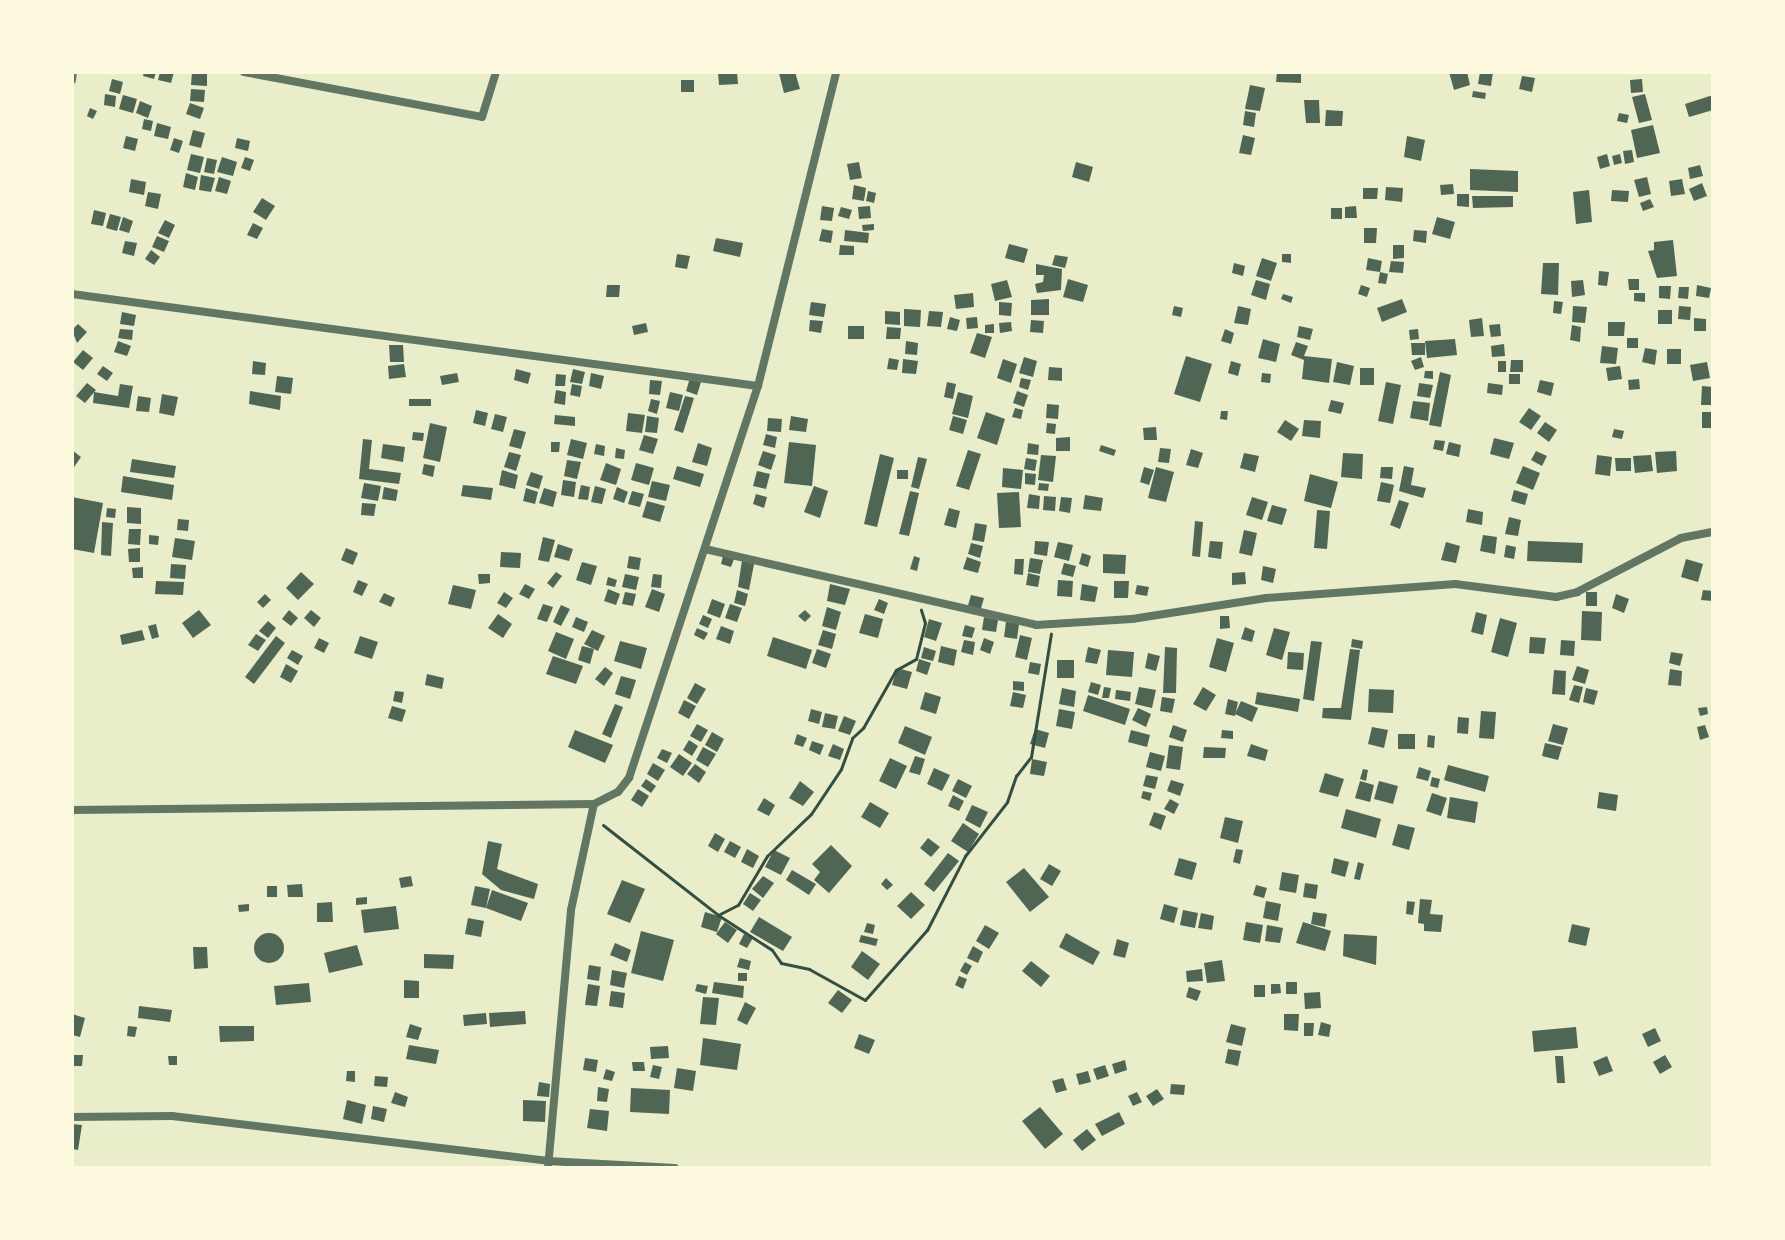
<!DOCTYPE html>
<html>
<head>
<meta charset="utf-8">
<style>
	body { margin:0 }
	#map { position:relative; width:1785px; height:1240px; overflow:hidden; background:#e9edc9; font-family:"Nunito Sans",sans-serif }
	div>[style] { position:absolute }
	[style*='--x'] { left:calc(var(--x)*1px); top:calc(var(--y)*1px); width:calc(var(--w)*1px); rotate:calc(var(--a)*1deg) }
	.building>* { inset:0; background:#4f6655 }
	.round { border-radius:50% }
	.path>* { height:3px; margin:-1.5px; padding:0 1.5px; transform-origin:1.5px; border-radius:1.5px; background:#344e41 }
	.minor>* { height:8px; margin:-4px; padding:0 4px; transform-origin:4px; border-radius:4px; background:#617663 }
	span { translate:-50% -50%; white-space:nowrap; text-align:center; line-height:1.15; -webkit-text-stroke:7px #fefae0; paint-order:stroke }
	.frame { position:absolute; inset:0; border:74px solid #fefae0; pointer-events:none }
</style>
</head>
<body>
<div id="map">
	<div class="building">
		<i style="clip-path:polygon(144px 72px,156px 72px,154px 79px,143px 76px)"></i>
		<i style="clip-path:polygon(160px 72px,174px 72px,171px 83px,158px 80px)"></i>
		<i style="clip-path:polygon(192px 72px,207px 73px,207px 86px,191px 85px)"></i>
		<i style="clip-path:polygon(718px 72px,737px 72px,738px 84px,719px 85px)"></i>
		<i style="clip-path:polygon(795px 72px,800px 89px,784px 93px,779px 73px)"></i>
		<i style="clip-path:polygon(1277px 72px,1301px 72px,1301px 83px,1276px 82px)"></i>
		<i style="clip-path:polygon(1449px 72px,1467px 72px,1470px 85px,1454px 90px)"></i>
		<i style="clip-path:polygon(1480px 72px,1493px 72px,1491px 86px,1478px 84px)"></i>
		<i style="clip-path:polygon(1522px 76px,1535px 78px,1532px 92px,1519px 89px)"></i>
		<i style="clip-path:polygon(112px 79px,123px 82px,120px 94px,109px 91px)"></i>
		<i style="clip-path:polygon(1642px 79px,1643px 92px,1631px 93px,1630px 80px)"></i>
		<i style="clip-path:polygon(681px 80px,694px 80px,694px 92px,681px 92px)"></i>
		<i style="clip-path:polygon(1250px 85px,1265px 88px,1260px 111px,1245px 109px)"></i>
		<i style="clip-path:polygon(191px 89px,205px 90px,204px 102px,190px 101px)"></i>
		<i style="clip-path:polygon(1473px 91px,1486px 93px,1485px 99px,1472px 97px)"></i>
		<i style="clip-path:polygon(105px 94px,116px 96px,115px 107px,104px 105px)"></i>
		<i style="clip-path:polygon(1645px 94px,1652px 120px,1639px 123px,1632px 97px)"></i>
		<i style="clip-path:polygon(123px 95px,137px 99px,133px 113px,119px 109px)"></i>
		<i style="clip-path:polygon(1713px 95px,1713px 110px,1689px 117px,1685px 104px)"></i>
		<i style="clip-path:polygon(1304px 100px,1319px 100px,1320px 123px,1306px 123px)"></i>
		<i style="clip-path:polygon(140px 101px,152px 106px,148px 118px,136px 113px)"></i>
		<i style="clip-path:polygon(190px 103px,204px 108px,200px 119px,186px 114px)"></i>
		<i style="clip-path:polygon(90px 108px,97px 111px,93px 119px,87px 116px)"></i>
		<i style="clip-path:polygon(1326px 110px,1343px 111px,1342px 126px,1325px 126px)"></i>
		<i style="clip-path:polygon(1245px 111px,1256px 113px,1254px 127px,1243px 125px)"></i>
		<i style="clip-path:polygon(1619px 113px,1629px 115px,1627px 123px,1617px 121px)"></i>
		<i style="clip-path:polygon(144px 119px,153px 121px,151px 131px,142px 129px)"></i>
		<i style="clip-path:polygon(157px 123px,171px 127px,168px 139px,154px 136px)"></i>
		<i style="clip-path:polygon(1653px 125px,1660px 153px,1637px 158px,1631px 130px)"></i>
		<i style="clip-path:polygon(193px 130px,205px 133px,201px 148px,189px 145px)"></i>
		<i style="clip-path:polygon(1243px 135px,1255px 138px,1251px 155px,1239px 153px)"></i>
		<i style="clip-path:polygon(126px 136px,138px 139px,135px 151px,123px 148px)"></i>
		<i style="clip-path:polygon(1407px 136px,1425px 140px,1421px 161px,1404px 157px)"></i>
		<i style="clip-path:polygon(174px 138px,183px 141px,179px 153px,170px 150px)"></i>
		<i style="clip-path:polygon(237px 138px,250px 141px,248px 151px,235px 148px)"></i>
		<i style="clip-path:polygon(1632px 150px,1634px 162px,1625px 164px,1623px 151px)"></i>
		<i style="clip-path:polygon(191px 154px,204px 157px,200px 173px,187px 170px)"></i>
		<i style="clip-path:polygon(1607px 154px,1610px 166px,1600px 169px,1597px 157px)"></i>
		<i style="clip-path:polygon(1620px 154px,1622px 163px,1614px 165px,1612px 156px)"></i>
		<i style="clip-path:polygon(222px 157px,237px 162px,233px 176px,217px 172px)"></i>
		<i style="clip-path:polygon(245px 157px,254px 160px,250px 171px,241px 168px)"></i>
		<i style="clip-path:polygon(207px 158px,217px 160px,214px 174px,204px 172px)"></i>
		<i style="clip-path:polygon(859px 162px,862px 178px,850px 180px,847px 164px)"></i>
		<i style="clip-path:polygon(1076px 162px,1093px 167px,1089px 182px,1072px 177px)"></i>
		<i style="clip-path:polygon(1700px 165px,1703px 176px,1690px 179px,1688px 168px)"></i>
		<i style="clip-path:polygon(1470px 169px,1518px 171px,1518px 192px,1470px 190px)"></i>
		<i style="clip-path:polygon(186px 173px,198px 177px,195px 190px,183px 187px)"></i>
		<i style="clip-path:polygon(201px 175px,215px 178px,211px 192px,199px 190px)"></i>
		<i style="clip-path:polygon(219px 177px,231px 181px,227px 194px,215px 191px)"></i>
		<i style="clip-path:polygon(1647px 177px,1651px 194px,1639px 197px,1634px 180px)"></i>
		<i style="clip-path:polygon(131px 179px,146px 182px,144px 195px,129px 192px)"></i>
		<i style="clip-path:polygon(1682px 179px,1685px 194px,1671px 196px,1669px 181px)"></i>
		<i style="clip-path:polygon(1702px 183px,1707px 196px,1694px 201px,1689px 189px)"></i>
		<i style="clip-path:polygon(1453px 184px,1454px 194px,1441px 195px,1440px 185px)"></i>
		<i style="clip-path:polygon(854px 185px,866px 188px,864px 201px,852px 199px)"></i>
		<i style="clip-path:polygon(1386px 187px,1403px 188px,1402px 202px,1385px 200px)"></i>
		<i style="clip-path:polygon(1363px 188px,1378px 188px,1377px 199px,1363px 199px)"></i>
		<i style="clip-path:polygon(1589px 190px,1592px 222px,1576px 224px,1573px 192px)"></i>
		<i style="clip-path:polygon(1612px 190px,1629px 191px,1628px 202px,1611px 201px)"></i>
		<i style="clip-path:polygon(868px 191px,876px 193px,874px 203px,866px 201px)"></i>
		<i style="clip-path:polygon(148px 192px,161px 194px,158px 209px,145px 206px)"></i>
		<i style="clip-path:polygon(1457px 194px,1469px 194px,1469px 207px,1457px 206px)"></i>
		<i style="clip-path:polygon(1472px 196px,1513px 196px,1513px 207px,1473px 208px)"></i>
		<i style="clip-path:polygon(262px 198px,275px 206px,266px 220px,253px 212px)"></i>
		<i style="clip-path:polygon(1650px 199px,1654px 207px,1643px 211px,1640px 203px)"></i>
		<i style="clip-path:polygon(822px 206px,834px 208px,832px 221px,820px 220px)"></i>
		<i style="clip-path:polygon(870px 206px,871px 218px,859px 219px,858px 207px)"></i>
		<i style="clip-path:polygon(1356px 206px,1357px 218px,1345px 218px,1345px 207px)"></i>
		<i style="clip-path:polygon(841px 207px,852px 210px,849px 219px,838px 216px)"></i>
		<i style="clip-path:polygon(1331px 208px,1342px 208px,1342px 219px,1331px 219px)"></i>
		<i style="clip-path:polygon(94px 210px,106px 213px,103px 226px,91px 224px)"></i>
		<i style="clip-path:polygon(110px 214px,121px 217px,117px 231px,106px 228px)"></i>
		<i style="clip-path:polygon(123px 217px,133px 221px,129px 233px,119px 230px)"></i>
		<i style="clip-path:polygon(1437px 217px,1455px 222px,1450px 239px,1432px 234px)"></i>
		<i style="clip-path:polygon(165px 220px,175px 225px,169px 238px,158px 233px)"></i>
		<i style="clip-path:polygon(253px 223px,263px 228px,257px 239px,247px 235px)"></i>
		<i style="clip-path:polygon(874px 224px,874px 230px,863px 231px,862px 225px)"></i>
		<i style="clip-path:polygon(1364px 228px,1377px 228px,1376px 243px,1364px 243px)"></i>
		<i style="clip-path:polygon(822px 229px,833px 231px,831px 243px,819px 241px)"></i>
		<i style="clip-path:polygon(845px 230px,869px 233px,868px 243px,844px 241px)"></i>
		<i style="clip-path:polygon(1414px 230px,1427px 231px,1426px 243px,1413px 241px)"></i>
		<i style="clip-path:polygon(157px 236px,169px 241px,164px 252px,152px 247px)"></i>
		<i style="clip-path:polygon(716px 238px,743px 243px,740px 257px,713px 251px)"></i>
		<i style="clip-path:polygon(1673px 240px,1677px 276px,1657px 278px,1648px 251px,1654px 250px,1654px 242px)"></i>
		<i style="clip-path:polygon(125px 241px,137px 243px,134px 256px,122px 253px)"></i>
		<i style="clip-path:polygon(1009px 244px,1028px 249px,1024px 263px,1005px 258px)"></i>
		<i style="clip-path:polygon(840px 245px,854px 246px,854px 255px,839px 255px)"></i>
		<i style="clip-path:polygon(1393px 245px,1404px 245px,1404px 258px,1393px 259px)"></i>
		<i style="clip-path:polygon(151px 250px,160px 257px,154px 265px,145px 259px)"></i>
		<i style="clip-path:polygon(677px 254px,690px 256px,687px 269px,675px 267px)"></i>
		<i style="clip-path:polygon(1282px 254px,1291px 254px,1291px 263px,1282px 262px)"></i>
		<i style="clip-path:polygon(1055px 255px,1068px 257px,1065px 268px,1052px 265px)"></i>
		<i style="clip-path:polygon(1262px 258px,1277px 263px,1271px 281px,1256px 276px)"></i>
		<i style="clip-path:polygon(1368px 258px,1382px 261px,1380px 272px,1366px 270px)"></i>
		<i style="clip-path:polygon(1391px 261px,1404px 262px,1403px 273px,1389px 272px)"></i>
		<i style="clip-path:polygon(1234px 263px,1245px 266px,1243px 276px,1232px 273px)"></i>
		<i style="clip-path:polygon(1543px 263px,1559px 263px,1558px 295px,1541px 294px)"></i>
		<i style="clip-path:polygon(1036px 264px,1062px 269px,1061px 290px,1037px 293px,1035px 284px,1043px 282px,1044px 275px,1036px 275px)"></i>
		<i style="clip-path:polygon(1599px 271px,1609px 272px,1607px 286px,1598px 285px)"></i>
		<i style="clip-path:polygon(1380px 272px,1388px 274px,1386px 284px,1378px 283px)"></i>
		<i style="clip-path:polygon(1068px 279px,1088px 285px,1083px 302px,1063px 297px)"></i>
		<i style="clip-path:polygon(1628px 279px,1639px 279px,1639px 290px,1629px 290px)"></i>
		<i style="clip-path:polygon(1007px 280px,1012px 297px,995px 301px,991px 284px)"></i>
		<i style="clip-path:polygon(1256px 280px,1270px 284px,1266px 300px,1251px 295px)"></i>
		<i style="clip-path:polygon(1583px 280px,1585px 295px,1572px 297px,1571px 281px)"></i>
		<i style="clip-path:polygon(607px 285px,620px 285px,619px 297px,606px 297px)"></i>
		<i style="clip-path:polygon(1361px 285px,1370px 288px,1367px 297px,1358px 294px)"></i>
		<i style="clip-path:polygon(1697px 285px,1711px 288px,1709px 298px,1696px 296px)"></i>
		<i style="clip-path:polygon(1659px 286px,1671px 286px,1670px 299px,1659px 298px)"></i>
		<i style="clip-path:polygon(1679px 287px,1689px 287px,1688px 299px,1678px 298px)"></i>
		<i style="clip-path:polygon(973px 293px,974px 307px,956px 309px,954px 295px)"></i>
		<i style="clip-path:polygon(1634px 293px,1645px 293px,1645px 302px,1634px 301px)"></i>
		<i style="clip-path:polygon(1283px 294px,1293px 297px,1291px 303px,1281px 299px)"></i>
		<i style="clip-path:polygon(1049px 299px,1049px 315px,1031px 315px,1031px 300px)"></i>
		<i style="clip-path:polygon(1402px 299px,1407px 312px,1382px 322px,1377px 308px)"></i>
		<i style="clip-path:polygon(1554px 301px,1563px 302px,1561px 314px,1553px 313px)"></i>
		<i style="clip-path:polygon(811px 302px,826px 304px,824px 317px,809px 315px)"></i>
		<i style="clip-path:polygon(999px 302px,1012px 303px,1011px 316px,999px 315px)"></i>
		<i style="clip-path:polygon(1174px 306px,1183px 308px,1181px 317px,1172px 315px)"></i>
		<i style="clip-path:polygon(1238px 306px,1251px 309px,1248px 325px,1234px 323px)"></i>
		<i style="clip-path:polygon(1573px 306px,1587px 307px,1585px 323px,1572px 322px)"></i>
		<i style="clip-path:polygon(1679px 306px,1691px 307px,1690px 320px,1678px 319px)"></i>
		<i style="clip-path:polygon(904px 309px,921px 310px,920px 327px,904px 326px)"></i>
		<i style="clip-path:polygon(1658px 310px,1672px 310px,1672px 324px,1658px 324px)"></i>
		<i style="clip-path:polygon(885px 311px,900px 312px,900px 325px,885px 324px)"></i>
		<i style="clip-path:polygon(929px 311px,943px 312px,941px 327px,927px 326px)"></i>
		<i style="clip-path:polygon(122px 312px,136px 315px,134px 326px,120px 324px)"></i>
		<i style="clip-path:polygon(950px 317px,960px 320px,957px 331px,947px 329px)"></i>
		<i style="clip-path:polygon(977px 317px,978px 328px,967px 329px,966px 318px)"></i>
		<i style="clip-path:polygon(1482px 318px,1484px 336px,1471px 337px,1469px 320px)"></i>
		<i style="clip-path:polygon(1694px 318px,1706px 319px,1706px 331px,1694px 331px)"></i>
		<i style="clip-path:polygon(810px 320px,823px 321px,821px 333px,809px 331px)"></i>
		<i style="clip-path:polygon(1031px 320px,1044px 321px,1043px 333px,1030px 332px)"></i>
		<i style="clip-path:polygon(1011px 322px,1012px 331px,1000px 333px,999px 323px)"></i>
		<i style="clip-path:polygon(1608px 322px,1625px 322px,1624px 336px,1608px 336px)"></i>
		<i style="clip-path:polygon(646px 323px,648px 332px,634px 335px,632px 326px)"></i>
		<i style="clip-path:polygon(78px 324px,87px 332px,77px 343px,72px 330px)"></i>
		<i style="clip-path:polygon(994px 324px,994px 333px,985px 333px,985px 325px)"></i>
		<i style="clip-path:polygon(1500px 324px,1501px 336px,1491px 337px,1489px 325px)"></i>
		<i style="clip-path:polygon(1572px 325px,1581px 327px,1580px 342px,1570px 340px)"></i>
		<i style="clip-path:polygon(848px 326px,864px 326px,864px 339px,848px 339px)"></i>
		<i style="clip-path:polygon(1299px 326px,1313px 329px,1310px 340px,1297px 337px)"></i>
		<i style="clip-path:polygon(887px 327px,901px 328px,900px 339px,886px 339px)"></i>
		<i style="clip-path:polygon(120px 329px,133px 330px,132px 340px,118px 338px)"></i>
		<i style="clip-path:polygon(1225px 329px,1234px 333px,1231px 344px,1221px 341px)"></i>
		<i style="clip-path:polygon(1418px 329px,1419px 339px,1410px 340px,1409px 330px)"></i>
		<i style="clip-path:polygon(977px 333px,992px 337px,985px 358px,970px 353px)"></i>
		<i style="clip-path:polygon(1627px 338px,1638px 338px,1638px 348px,1627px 348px)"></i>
		<i style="clip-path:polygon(1263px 339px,1280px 344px,1276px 362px,1258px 358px)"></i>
		<i style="clip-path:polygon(1455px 339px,1457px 355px,1427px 358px,1425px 341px)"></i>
		<i style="clip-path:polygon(118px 341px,131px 346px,127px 356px,114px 352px)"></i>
		<i style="clip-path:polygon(906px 341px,918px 343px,917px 355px,905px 354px)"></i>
		<i style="clip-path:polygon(1296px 342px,1308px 346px,1304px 356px,1332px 359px,1329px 383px,1302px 379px,1304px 360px,1291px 355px)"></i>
		<i style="clip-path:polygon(1411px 343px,1425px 343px,1425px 355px,1412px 355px)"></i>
		<i style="clip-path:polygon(1504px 344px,1505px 356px,1492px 357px,1491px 346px)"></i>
		<i style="clip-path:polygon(389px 345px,403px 345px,404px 362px,390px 362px)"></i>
		<i style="clip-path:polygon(1602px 346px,1618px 348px,1616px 364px,1600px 363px)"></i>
		<i style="clip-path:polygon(1645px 348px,1657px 350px,1655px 365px,1642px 362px)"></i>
		<i style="clip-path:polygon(1667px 349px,1681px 349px,1681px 364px,1667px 364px)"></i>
		<i style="clip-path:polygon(83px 350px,93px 358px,83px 370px,73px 362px)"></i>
		<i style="clip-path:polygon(1186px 356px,1212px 364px,1200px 402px,1174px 394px)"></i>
		<i style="clip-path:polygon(1024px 357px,1037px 361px,1033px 377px,1019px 373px)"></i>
		<i style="clip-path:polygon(1421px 357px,1424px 367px,1415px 370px,1411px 361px)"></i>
		<i style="clip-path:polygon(889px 358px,899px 360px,897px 370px,887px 369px)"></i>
		<i style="clip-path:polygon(903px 359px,918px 361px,916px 374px,902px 373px)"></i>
		<i style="clip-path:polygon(1003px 359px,1017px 364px,1011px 383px,997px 378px)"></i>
		<i style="clip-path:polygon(1511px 360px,1523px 360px,1523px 372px,1510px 372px)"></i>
		<i style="clip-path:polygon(253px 361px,266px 363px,265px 375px,252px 374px)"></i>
		<i style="clip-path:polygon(1231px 361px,1241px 364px,1238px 376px,1228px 373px)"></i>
		<i style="clip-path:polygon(1498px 361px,1506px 361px,1506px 372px,1498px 372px)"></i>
		<i style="clip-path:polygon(1337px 362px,1354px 366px,1350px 385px,1333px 382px)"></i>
		<i style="clip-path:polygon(1707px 362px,1710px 378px,1693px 381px,1690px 365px)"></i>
		<i style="clip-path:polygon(404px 364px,406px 377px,389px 379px,388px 366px)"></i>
		<i style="clip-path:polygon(103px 366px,113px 373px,107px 381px,97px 374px)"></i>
		<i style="clip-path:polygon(1620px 366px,1622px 379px,1608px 381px,1606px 368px)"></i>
		<i style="clip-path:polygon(1049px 367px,1062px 368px,1062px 381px,1048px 380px)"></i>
		<i style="clip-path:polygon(1360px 368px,1374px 368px,1374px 385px,1360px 385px)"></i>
		<i style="clip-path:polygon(516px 369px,531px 373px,528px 384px,514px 380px)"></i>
		<i style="clip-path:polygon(573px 369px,585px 372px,582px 384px,570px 382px)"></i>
		<i style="clip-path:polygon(1425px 371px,1433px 371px,1433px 379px,1424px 378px)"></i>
		<i style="clip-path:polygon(1440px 372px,1451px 375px,1441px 427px,1429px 425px)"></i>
		<i style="clip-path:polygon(457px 373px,459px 382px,442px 385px,440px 376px)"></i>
		<i style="clip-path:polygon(591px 373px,604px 376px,601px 389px,589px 386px)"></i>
		<i style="clip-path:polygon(1262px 373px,1271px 374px,1270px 383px,1261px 382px)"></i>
		<i style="clip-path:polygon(556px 374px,566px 375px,565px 386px,555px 386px)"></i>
		<i style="clip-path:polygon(1509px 374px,1520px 374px,1520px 384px,1509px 384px)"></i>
		<i style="clip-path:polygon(277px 376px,293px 378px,291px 394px,275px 392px)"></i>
		<i style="clip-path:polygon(690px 378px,701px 382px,697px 395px,686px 391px)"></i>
		<i style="clip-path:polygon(1021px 378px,1031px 380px,1028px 390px,1019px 387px)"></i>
		<i style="clip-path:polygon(1639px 379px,1640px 389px,1629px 390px,1628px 380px)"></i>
		<i style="clip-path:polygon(650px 380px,662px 381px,660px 395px,649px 394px)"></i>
		<i style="clip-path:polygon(1540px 380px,1554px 383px,1551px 396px,1537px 392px)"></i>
		<i style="clip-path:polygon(947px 382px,956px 384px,953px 399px,944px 397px)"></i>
		<i style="clip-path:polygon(1386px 382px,1401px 385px,1393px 424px,1378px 421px)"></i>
		<i style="clip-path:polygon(87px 383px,96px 390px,85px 403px,76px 396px)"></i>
		<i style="clip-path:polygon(1419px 383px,1433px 385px,1430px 398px,1417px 396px)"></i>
		<i style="clip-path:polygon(1488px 383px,1503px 385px,1502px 395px,1487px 393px)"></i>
		<i style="clip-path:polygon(120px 384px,133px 386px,129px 408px,93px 403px,94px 392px,118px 396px)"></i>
		<i style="clip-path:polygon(572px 384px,582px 386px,580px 397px,570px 395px)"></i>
		<i style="clip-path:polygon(1702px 386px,1713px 387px,1713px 405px,1701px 405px)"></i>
		<i style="clip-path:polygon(556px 390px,566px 392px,565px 405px,554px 403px)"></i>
		<i style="clip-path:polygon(250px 391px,281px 396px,280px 410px,249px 404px)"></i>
		<i style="clip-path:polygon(1017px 391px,1028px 395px,1024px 407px,1013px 403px)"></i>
		<i style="clip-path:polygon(670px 392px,683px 395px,679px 411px,666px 408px)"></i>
		<i style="clip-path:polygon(958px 392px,973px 396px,968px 418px,952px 414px)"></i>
		<i style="clip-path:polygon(162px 394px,178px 397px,174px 416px,159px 413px)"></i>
		<i style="clip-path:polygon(138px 396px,151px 398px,149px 412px,136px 411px)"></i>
		<i style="clip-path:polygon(685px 396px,694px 398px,683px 433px,674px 430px)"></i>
		<i style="clip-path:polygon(409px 399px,431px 399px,431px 406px,409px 406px)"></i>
		<i style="clip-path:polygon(651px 399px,660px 401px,657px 414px,648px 411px)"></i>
		<i style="clip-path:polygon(1331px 400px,1344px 403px,1341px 414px,1328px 411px)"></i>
		<i style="clip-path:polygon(1413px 401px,1430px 403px,1428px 421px,1410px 418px)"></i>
		<i style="clip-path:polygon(1047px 404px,1059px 405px,1058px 419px,1046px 418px)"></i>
		<i style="clip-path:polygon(1015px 408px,1023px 410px,1021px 419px,1012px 417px)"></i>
		<i style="clip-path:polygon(1529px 408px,1541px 416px,1531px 430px,1519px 422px)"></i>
		<i style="clip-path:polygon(476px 410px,488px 413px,485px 426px,473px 423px)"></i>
		<i style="clip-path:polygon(1221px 411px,1228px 411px,1227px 420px,1220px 419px)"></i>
		<i style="clip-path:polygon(986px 412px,1005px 419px,997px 445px,977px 438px)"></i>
		<i style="clip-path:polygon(1702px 412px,1713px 412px,1713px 428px,1702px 428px)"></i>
		<i style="clip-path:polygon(628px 413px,645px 415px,642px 433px,626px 431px)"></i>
		<i style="clip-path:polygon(495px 414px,507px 417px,503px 432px,491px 429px)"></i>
		<i style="clip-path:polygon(555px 415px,575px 417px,575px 426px,554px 424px)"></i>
		<i style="clip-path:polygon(647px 416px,659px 418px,657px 433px,645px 432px)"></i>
		<i style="clip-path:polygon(791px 416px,808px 419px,806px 432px,789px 430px)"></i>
		<i style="clip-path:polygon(953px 416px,967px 420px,963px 434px,949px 430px)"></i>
		<i style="clip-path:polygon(768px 418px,782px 419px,781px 432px,767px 431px)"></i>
		<i style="clip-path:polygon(1285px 420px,1299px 429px,1291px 441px,1277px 432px)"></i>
		<i style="clip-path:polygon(1304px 420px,1321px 421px,1320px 438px,1302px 436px)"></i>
		<i style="clip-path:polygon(1545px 422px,1557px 430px,1549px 442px,1537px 433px)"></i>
		<i style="clip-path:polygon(430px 423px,447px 427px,440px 462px,423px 458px)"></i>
		<i style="clip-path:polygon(1047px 423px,1056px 424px,1055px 434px,1046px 433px)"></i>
		<i style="clip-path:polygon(1156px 427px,1157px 440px,1144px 440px,1143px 428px)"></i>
		<i style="clip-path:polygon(514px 429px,526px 432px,521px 449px,509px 446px)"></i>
		<i style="clip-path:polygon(1614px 429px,1624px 431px,1622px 439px,1612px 437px)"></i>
		<i style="clip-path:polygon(413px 432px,424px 433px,423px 441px,412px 440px)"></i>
		<i style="clip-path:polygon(766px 434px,777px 437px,775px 448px,763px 445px)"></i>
		<i style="clip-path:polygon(644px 435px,658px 439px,653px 454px,639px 450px)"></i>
		<i style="clip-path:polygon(1070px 437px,1070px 451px,1056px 451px,1056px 438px)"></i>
		<i style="clip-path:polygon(1494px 438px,1514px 443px,1509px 459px,1490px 454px)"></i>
		<i style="clip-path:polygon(363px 439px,372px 440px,369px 469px,401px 473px,399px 484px,359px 479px)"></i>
		<i style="clip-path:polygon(571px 439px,587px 443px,583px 459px,567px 455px)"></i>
		<i style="clip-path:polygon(1435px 440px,1445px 441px,1443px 451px,1433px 449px)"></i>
		<i style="clip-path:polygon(551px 442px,560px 442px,559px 452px,551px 452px)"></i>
		<i style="clip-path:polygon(789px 442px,816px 445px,812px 486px,784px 483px)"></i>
		<i style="clip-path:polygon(1449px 442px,1461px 445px,1459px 457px,1446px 454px)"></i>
		<i style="clip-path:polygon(698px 443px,712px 448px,707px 466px,692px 462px)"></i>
		<i style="clip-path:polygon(1028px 443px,1039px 445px,1038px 455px,1027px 454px)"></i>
		<i style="clip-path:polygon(383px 444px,405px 447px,403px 462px,381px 458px)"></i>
		<i style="clip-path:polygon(596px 444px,605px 446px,604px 456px,594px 454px)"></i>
		<i style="clip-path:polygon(1101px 445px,1116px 450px,1114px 456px,1099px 451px)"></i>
		<i style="clip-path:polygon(616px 448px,625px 450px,624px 459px,615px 458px)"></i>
		<i style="clip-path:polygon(1160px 448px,1171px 449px,1169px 463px,1158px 462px)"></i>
		<i style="clip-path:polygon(1191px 449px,1203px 453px,1198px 468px,1186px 465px)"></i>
		<i style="clip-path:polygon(72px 450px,81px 457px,72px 470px)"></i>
		<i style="clip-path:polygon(968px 450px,981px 454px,969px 490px,956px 486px)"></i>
		<i style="clip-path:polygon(763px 451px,776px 455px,771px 470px,758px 465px)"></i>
		<i style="clip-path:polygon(1536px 451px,1547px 456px,1542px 466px,1531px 460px)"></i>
		<i style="clip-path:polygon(1676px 451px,1677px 471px,1657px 473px,1655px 452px)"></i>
		<i style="clip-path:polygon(509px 452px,521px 455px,516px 471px,504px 467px)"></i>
		<i style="clip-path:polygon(1244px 453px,1259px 456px,1255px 472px,1240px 468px)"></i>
		<i style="clip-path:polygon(1343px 453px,1363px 454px,1362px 479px,1341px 477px)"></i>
		<i style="clip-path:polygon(880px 454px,894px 458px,877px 527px,864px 524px)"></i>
		<i style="clip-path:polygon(1041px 455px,1056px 456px,1053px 482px,1038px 480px)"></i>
		<i style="clip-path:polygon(1597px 455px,1612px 457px,1610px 476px,1595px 474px)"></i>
		<i style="clip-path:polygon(1651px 455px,1653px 471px,1635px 473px,1633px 456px)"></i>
		<i style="clip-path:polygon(918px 457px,927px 459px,919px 489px,911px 487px)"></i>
		<i style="clip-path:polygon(1026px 458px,1037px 460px,1035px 471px,1024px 469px)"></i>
		<i style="clip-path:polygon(1615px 458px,1631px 458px,1631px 471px,1616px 471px)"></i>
		<i style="clip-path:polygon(132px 459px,176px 466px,174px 478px,130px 472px)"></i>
		<i style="clip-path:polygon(567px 460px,581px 462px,577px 479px,564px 476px)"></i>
		<i style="clip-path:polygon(606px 463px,621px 469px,616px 485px,600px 480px)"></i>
		<i style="clip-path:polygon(636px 463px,654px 468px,649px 485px,631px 480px)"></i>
		<i style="clip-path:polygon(424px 464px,435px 466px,433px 477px,422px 474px)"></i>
		<i style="clip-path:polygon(677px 466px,704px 474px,700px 487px,673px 479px)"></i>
		<i style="clip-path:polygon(1404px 466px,1414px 468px,1411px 485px,1426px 488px,1423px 498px,1399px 491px)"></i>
		<i style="clip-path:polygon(1523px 466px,1540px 473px,1533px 490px,1516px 483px)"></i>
		<i style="clip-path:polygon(1144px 467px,1154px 470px,1149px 485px,1140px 482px)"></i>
		<i style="clip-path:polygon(1156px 467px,1174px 472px,1166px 502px,1148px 498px)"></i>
		<i style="clip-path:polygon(1381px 467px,1393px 467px,1392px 479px,1380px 478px)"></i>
		<i style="clip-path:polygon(1003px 468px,1023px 470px,1021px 489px,1002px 487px)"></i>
		<i style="clip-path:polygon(502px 470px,518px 475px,515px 489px,499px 485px)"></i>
		<i style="clip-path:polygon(897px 470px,908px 470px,908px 479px,897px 479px)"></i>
		<i style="clip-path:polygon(757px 471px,770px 474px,766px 489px,753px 486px)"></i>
		<i style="clip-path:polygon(531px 472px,543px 476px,539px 489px,526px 485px)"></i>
		<i style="clip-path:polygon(1025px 473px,1036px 474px,1035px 485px,1025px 484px)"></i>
		<i style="clip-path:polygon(1310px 474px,1338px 482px,1331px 508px,1304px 501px)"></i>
		<i style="clip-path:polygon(123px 476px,174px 485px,172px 500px,121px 492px)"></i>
		<i style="clip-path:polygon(563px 480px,576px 482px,574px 497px,561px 495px)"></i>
		<i style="clip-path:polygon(652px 481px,670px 485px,666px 501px,648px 497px)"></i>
		<i style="clip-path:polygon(1381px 482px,1394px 485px,1390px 503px,1377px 501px)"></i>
		<i style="clip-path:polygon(364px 483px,381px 486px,378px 501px,361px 498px)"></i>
		<i style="clip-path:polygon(1039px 483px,1049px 484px,1048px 491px,1038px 490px)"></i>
		<i style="clip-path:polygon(463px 485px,493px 488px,491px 500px,461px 496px)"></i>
		<i style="clip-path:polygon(581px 485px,590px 487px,588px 500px,578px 499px)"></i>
		<i style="clip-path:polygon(595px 486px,606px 489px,602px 504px,591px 502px)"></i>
		<i style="clip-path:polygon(814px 486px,828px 491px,820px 518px,804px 512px)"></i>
		<i style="clip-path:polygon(384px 487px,398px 490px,396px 501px,382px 499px)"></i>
		<i style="clip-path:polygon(617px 487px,628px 492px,624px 503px,613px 499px)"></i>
		<i style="clip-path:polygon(526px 488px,538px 492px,535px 504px,523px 501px)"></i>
		<i style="clip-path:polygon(544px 488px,557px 492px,553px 507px,539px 503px)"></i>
		<i style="clip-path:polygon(1514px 490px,1528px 494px,1525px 505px,1511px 501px)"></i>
		<i style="clip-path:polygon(632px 491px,644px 494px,640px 507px,628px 504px)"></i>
		<i style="clip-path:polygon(910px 491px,919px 493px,909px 536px,899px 534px)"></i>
		<i style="clip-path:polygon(1019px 492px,1021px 527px,999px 528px,997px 493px)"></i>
		<i style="clip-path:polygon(756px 494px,767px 497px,764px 508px,753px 504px)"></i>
		<i style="clip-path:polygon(1029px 494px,1040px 496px,1039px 509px,1027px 508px)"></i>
		<i style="clip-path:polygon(1085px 495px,1103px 498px,1101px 511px,1083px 509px)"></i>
		<i style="clip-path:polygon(1044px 496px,1056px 497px,1055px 511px,1043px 510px)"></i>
		<i style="clip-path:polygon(72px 497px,103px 503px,94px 553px,72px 549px)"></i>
		<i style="clip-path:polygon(1061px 497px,1072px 498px,1070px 513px,1059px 511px)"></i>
		<i style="clip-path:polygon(1252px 497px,1268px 502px,1262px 520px,1246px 515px)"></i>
		<i style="clip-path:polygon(1399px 500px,1409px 503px,1400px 529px,1390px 525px)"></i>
		<i style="clip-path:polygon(647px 501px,665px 506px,660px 522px,642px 517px)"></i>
		<i style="clip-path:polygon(362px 503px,376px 504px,374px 516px,361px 515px)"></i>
		<i style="clip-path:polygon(1272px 505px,1287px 509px,1282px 525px,1267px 521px)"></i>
		<i style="clip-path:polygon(127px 507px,141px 508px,141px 524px,127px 523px)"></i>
		<i style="clip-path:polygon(107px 508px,116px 509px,115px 518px,106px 517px)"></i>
		<i style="clip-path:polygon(949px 508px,960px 511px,956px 528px,944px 525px)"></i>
		<i style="clip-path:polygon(1468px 509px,1483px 512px,1482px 525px,1466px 522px)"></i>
		<i style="clip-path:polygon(1317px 510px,1330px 511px,1327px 549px,1314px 548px)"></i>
		<i style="clip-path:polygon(1509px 517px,1521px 520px,1518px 536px,1505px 534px)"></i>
		<i style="clip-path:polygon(178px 519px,189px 520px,188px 531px,177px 530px)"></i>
		<i style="clip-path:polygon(1195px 521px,1203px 522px,1200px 557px,1192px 556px)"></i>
		<i style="clip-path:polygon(102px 522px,113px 523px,111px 556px,101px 555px)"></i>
		<i style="clip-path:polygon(975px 523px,987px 525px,984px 542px,972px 540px)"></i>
		<i style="clip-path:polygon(129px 529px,141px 529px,140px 545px,128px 544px)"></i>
		<i style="clip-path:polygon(1244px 530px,1257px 533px,1252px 556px,1239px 553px)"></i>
		<i style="clip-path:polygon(149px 535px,159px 536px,158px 545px,149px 544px)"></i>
		<i style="clip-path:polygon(1483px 535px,1497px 537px,1495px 554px,1480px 551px)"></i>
		<i style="clip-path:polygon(543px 537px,555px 540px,549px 562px,538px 560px)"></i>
		<i style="clip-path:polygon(175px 538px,195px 541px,192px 560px,172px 557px)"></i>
		<i style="clip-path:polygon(1035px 541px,1049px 542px,1047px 556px,1034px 554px)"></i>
		<i style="clip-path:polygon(1210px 541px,1223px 542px,1221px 559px,1208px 557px)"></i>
		<i style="clip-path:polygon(1528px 541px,1583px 543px,1582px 563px,1527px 561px)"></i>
		<i style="clip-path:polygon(1058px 542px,1073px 545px,1069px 561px,1054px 557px)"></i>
		<i style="clip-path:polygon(1446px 542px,1460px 546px,1456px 563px,1441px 560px)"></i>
		<i style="clip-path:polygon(971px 543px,983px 546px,980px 558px,968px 554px)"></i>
		<i style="clip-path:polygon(558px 544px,573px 549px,569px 561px,554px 557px)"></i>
		<i style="clip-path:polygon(1506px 545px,1516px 547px,1514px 559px,1504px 557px)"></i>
		<i style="clip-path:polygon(140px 548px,140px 562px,129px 562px,128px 549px)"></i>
		<i style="clip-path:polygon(346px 548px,358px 553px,353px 565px,341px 560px)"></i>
		<i style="clip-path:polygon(501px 552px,521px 553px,520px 568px,500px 567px)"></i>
		<i style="clip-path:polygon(1082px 553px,1091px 556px,1088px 567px,1079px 564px)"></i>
		<i style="clip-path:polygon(1103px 554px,1126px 555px,1125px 574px,1103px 573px)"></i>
		<i style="clip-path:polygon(629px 556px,641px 558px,639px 570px,627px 568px)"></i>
		<i style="clip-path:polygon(723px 556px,734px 559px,731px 567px,721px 564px)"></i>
		<i style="clip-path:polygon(914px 556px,920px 558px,917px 571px,910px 569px)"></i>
		<i style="clip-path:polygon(967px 557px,981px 562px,978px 573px,963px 569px)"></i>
		<i style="clip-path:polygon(1030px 558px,1043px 560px,1040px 574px,1028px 572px)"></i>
		<i style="clip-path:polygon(1015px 559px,1024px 559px,1023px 575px,1014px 574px)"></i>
		<i style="clip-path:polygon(1686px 559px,1703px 564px,1698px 582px,1681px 577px)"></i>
		<i style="clip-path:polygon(742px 560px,754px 564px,749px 590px,738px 587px)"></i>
		<i style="clip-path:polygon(582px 562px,597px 566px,591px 585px,576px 580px)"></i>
		<i style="clip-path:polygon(1064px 563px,1076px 566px,1073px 577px,1061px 574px)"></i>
		<i style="clip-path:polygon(171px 564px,186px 565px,185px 579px,170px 578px)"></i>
		<i style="clip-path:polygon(1263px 566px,1276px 569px,1273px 583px,1261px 580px)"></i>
		<i style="clip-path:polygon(143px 567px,143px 578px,133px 578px,132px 568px)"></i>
		<i style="clip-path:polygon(301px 572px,314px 584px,298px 600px,286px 588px)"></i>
		<i style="clip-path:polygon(556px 572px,562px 576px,553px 588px,547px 583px)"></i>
		<i style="clip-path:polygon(1245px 572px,1246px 584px,1232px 585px,1232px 573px)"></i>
		<i style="clip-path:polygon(1028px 573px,1040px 576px,1038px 587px,1026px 585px)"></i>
		<i style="clip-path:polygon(478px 574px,490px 574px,490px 583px,479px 584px)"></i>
		<i style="clip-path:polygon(625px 574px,639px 577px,636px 590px,622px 587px)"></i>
		<i style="clip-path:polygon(653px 574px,662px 575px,661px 588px,651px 587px)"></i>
		<i style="clip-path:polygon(608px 577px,617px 580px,615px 587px,606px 585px)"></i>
		<i style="clip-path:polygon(358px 580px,368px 584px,362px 596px,353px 592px)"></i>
		<i style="clip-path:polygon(1058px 580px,1073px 581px,1072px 597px,1057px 596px)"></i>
		<i style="clip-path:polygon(156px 581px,184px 582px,183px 595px,155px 594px)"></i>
		<i style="clip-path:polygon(1114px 581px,1129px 581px,1128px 598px,1114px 598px)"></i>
		<i style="clip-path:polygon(525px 584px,535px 589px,529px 599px,519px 594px)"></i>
		<i style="clip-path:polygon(830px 584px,850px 589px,845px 605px,827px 601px)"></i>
		<i style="clip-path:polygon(1082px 584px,1098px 587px,1095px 602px,1080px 600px)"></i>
		<i style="clip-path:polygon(453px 585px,476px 590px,471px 609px,448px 604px)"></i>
		<i style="clip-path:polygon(1137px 585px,1149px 587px,1147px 596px,1135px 594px)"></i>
		<i style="clip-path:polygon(608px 589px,620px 594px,616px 605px,604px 601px)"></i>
		<i style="clip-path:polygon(652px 589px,665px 594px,659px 612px,645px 607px)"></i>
		<i style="clip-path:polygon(737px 590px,748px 594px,745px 606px,734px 603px)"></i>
		<i style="clip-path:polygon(1703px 590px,1713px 591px,1713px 601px,1701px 600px)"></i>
		<i style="clip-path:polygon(504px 592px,513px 598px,506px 608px,497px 603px)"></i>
		<i style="clip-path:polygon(625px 592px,636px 594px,633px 606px,622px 604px)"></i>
		<i style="clip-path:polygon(1586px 592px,1597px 592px,1597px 606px,1586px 606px)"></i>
		<i style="clip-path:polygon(384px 593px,395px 598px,391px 607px,379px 602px)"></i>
		<i style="clip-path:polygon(265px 594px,271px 600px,263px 608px,257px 602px)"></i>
		<i style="clip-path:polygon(1616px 594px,1629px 599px,1624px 613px,1612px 608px)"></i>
		<i style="clip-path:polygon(971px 595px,984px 598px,980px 612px,967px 609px)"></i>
		<i style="clip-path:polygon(712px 599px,725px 604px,720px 618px,707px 613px)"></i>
		<i style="clip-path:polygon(879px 599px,888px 603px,884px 614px,874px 610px)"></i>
		<i style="clip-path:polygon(543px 604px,553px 607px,547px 622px,537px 619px)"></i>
		<i style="clip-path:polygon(730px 604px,742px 608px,737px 622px,725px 618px)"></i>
		<i style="clip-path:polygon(561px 605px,570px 609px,561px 626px,553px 622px)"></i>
		<i style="clip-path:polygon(827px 607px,841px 612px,836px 630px,822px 626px)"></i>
		<i style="clip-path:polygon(199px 610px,211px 625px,193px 638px,182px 623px)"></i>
		<i style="clip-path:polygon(289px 610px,298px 618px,291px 626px,282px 619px)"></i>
		<i style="clip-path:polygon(311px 610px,321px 618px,314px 627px,304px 618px)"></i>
		<i style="clip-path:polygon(805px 610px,811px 616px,805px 622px,798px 616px)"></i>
		<i style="clip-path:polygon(1582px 611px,1602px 612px,1601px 641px,1581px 640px)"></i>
		<i style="clip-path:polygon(1476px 612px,1487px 615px,1483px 635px,1471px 632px)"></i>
		<i style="clip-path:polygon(498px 614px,512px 624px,503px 638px,488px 628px)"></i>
		<i style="clip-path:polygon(865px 614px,883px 619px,878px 638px,859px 633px)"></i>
		<i style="clip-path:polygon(703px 615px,712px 619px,708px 628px,699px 624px)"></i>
		<i style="clip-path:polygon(1220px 616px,1229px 616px,1230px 628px,1220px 629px)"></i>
		<i style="clip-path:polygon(576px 617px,588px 622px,584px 632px,572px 627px)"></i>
		<i style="clip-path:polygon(984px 617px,998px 620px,996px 632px,982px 630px)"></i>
		<i style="clip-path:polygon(1500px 618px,1517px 623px,1508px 657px,1491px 652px)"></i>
		<i style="clip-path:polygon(929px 619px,942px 623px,936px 641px,924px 637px)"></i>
		<i style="clip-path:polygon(268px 621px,276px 628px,268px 638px,259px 631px)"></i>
		<i style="clip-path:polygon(1006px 622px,1019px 624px,1017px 639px,1004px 637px)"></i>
		<i style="clip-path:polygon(156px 624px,159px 637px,152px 639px,148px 626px)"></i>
		<i style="clip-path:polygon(965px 625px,975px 628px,972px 638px,962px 636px)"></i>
		<i style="clip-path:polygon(721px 626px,734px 631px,730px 644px,716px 639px)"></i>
		<i style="clip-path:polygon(1245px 627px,1255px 631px,1252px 642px,1241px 639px)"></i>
		<i style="clip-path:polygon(697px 628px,708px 633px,704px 640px,694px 635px)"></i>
		<i style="clip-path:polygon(1274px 628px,1290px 632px,1282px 660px,1266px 655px)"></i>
		<i style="clip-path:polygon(142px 630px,145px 640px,122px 645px,120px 635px)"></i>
		<i style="clip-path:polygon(592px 630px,605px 636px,598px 651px,584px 644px)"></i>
		<i style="clip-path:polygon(823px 630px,836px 634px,832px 649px,818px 645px)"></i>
		<i style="clip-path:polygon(556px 632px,574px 639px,566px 659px,548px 651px)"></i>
		<i style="clip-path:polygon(256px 634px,266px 640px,258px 651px,248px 645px)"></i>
		<i style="clip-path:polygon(1020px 635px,1032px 638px,1027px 660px,1015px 657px)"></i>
		<i style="clip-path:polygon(276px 636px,285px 643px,254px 684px,245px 677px)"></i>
		<i style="clip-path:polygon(360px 636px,378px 642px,372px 659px,354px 653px)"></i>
		<i style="clip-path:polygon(773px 637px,812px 650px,806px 669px,767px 656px)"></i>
		<i style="clip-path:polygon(1530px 637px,1546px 638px,1544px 654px,1529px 653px)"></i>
		<i style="clip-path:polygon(319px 638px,329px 643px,324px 653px,314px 648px)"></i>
		<i style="clip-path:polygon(984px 638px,994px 642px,990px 654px,980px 650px)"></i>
		<i style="clip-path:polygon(1217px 638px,1234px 643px,1226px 672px,1209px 667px)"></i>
		<i style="clip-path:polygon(1352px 639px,1363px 641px,1362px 649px,1351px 647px)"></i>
		<i style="clip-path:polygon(964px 640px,975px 642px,973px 655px,961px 652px)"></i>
		<i style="clip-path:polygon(1561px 640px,1575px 641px,1574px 656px,1560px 655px)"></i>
		<i style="clip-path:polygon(620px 641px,647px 648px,641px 669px,614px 661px)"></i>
		<i style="clip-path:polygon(1311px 641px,1322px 642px,1314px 701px,1303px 699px)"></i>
		<i style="clip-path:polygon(582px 646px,594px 649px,590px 664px,578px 660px)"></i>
		<i style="clip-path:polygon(941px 646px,957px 650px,954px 666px,938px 662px)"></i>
		<i style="clip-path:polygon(924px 647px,936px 651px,933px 661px,921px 658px)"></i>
		<i style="clip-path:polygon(1088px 647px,1101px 650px,1097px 664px,1085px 662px)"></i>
		<i style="clip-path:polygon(1165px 647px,1177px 648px,1176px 693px,1163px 693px)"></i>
		<i style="clip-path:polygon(817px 649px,831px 654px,826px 668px,812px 663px)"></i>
		<i style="clip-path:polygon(1350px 649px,1360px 650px,1351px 720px,1322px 718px,1323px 708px,1341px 708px)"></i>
		<i style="clip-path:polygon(292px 650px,303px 656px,298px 665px,287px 658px)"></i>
		<i style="clip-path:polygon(1108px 650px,1134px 652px,1132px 677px,1106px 675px)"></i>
		<i style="clip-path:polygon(1288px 652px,1304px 653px,1303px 670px,1287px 669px)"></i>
		<i style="clip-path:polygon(1671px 652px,1683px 654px,1680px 666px,1669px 663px)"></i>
		<i style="clip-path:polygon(1148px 653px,1160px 656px,1156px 671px,1145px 668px)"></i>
		<i style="clip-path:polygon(553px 656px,583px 666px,576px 684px,546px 674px)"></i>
		<i style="clip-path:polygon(919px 659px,931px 663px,927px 675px,916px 671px)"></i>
		<i style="clip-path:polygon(1057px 660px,1074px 660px,1074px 678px,1057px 678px)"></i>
		<i style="clip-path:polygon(1030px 662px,1041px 664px,1039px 675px,1028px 673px)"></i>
		<i style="clip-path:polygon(286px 664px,298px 671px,291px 683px,280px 677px)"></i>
		<i style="clip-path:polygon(1577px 666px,1589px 670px,1585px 684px,1572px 680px)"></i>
		<i style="clip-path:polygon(605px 667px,613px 673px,604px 686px,595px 679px)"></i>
		<i style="clip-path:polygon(897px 668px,912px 672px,907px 689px,892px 685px)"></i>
		<i style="clip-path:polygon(1670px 669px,1682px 671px,1681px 686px,1668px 685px)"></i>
		<i style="clip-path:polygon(1554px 670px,1566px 671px,1565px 695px,1552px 694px)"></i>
		<i style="clip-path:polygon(427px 674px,444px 678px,442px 689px,425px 685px)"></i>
		<i style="clip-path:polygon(621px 676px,636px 680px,630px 699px,615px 694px)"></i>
		<i style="clip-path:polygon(1013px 681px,1024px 682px,1024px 691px,1013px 690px)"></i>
		<i style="clip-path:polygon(1091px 682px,1101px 685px,1098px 695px,1088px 692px)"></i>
		<i style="clip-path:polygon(695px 683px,706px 689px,697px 704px,687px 698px)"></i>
		<i style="clip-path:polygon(1574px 685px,1583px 687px,1579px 703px,1569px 700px)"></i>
		<i style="clip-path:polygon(1104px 687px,1111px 688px,1109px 698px,1102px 698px)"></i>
		<i style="clip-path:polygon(1139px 687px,1156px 690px,1152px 708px,1135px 704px)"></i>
		<i style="clip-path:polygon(1203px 687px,1216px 695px,1206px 711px,1193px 704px)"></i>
		<i style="clip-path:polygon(1062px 688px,1076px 691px,1074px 707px,1059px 704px)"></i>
		<i style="clip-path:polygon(1586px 688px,1598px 691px,1594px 705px,1583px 702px)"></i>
		<i style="clip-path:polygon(1369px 689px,1394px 690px,1393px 713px,1368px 712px)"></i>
		<i style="clip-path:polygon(1116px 690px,1131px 692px,1130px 701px,1115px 699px)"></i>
		<i style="clip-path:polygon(395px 691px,404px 692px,402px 703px,393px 701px)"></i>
		<i style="clip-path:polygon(925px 692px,941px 697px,936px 714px,920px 709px)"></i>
		<i style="clip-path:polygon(1013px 692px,1026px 695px,1023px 708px,1010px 706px)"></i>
		<i style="clip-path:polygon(1257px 692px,1300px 699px,1298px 712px,1255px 704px)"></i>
		<i style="clip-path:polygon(1088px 695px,1130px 709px,1125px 725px,1083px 711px)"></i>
		<i style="clip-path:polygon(1162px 697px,1175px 699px,1172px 713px,1160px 711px)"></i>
		<i style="clip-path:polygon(1228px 699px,1238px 702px,1235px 716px,1225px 714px)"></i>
		<i style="clip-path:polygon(684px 700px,696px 706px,689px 719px,678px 713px)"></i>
		<i style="clip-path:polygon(1241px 701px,1258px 708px,1252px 722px,1235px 714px)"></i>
		<i style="clip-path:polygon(615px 704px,623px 707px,611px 738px,602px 734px)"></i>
		<i style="clip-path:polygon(392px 706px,406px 710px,402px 722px,388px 718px)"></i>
		<i style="clip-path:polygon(1707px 707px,1708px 714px,1700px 716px,1698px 708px)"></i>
		<i style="clip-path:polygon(1138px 708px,1151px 714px,1146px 727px,1132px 720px)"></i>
		<i style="clip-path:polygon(811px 709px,822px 712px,819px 724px,808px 721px)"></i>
		<i style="clip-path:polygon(1059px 709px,1075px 712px,1072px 729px,1056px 726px)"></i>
		<i style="clip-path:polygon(1481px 711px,1496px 712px,1494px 739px,1479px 738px)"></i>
		<i style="clip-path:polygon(825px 713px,838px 716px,835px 729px,822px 727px)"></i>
		<i style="clip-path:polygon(844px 716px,856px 721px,850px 735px,838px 731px)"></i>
		<i style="clip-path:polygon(1458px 717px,1469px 718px,1468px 734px,1457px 733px)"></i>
		<i style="clip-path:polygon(697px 724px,708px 730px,701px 742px,690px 736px)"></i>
		<i style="clip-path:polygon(1553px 724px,1568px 728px,1563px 745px,1548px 741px)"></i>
		<i style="clip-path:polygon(1173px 725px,1187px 730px,1183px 742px,1169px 737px)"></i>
		<i style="clip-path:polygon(1705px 725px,1709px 737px,1700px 740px,1697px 727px)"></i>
		<i style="clip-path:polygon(905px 726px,932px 737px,925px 755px,898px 743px)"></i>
		<i style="clip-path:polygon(1372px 727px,1388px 730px,1384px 748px,1368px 744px)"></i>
		<i style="clip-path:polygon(1035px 729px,1049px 733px,1045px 748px,1030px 744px)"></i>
		<i style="clip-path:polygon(575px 730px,613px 745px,605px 763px,568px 747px)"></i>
		<i style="clip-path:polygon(1131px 730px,1150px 735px,1147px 747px,1128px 742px)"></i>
		<i style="clip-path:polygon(1222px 730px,1233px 731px,1233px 739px,1221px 738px)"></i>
		<i style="clip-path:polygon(712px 732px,724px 739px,717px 752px,705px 745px)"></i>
		<i style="clip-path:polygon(797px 734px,807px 738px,803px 747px,794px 744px)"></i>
		<i style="clip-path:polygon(1398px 734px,1415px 734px,1415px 749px,1398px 749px)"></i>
		<i style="clip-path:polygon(1428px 735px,1435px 736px,1434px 748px,1427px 747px)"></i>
		<i style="clip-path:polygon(689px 740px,698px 746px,692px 756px,683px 750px)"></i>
		<i style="clip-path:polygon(812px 741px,824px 745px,820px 755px,809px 750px)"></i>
		<i style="clip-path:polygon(1545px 743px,1562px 747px,1558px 760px,1542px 756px)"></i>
		<i style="clip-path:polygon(833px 744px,844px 749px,840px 760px,828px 756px)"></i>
		<i style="clip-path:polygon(1251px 744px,1268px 750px,1265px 761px,1247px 756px)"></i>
		<i style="clip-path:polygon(1169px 745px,1183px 747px,1180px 770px,1166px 768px)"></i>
		<i style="clip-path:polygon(703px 747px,716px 754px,708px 767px,696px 760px)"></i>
		<i style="clip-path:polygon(1204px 747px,1226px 748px,1225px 758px,1203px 758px)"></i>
		<i style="clip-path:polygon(662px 749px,672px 753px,667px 763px,657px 758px)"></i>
		<i style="clip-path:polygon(1150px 752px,1165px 756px,1161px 771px,1146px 767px)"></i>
		<i style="clip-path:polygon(679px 754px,692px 763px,683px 776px,670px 767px)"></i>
		<i style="clip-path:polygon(915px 756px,925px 759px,920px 775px,909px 772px)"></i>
		<i style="clip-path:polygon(890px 758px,907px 766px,896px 789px,879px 781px)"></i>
		<i style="clip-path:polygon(1032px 759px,1047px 762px,1044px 776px,1030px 774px)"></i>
		<i style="clip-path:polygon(653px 763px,665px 770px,658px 781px,647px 774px)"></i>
		<i style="clip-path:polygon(695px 764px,706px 772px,699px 783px,687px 774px)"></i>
		<i style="clip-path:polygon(1448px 765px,1489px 776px,1485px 792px,1444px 780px)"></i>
		<i style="clip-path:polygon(1419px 767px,1431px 771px,1428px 781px,1416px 778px)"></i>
		<i style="clip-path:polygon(934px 768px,950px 775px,942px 791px,927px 784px)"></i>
		<i style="clip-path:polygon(1363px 769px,1368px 770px,1366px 781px,1360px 779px)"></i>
		<i style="clip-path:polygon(1325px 773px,1344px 779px,1338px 797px,1319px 792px)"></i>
		<i style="clip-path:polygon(1146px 775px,1158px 777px,1155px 789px,1143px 786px)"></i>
		<i style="clip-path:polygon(1432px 777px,1440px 779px,1438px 788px,1430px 786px)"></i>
		<i style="clip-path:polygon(646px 779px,656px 786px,651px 793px,641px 786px)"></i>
		<i style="clip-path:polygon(958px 779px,972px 786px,966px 798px,952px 791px)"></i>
		<i style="clip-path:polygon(1171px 780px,1184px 784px,1180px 796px,1167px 791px)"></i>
		<i style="clip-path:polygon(800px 781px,814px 792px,803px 806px,789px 798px)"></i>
		<i style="clip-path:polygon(1360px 781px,1374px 785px,1370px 802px,1355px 798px)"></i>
		<i style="clip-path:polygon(1379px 781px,1398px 786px,1393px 804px,1374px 799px)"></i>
		<i style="clip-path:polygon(638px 789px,649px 796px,642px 807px,631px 800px)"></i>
		<i style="clip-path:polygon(1143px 791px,1152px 793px,1150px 801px,1141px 798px)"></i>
		<i style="clip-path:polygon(1599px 792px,1618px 795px,1616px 811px,1597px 808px)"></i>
		<i style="clip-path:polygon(1432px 793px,1447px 798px,1441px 816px,1426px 811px)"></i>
		<i style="clip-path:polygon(953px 795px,964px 801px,959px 811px,948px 806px)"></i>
		<i style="clip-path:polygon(1450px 797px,1478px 802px,1475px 823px,1447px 818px)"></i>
		<i style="clip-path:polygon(764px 798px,775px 805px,769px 816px,757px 810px)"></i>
		<i style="clip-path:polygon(1170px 799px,1179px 804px,1174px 814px,1164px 809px)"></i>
		<i style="clip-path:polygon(870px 802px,889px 813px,880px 828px,861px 817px)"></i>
		<i style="clip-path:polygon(972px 805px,988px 812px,980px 828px,965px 820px)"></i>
		<i style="clip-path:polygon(1346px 809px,1381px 819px,1376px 838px,1341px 828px)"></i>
		<i style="clip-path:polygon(1154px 812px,1166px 816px,1161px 830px,1149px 825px)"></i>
		<i style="clip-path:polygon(1225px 817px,1243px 821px,1238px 843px,1220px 838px)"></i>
		<i style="clip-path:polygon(963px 823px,979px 834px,968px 852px,951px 841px)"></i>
		<i style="clip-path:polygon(1398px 824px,1415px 828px,1409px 850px,1392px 845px)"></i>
		<i style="clip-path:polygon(715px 833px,725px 839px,718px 852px,708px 846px)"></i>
		<i style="clip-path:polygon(928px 838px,940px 847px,931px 857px,920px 848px)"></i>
		<i style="clip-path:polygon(488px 841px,502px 844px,497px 869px,538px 884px,534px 899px,501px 890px,482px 874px)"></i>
		<i style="clip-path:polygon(730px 841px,741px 847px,735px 858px,724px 852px)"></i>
		<i style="clip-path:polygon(831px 845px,852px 866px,829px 893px,814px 880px,820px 872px,812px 864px)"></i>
		<i style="clip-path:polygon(747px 849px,759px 856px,753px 868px,741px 862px)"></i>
		<i style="clip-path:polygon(1236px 849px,1243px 850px,1240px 864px,1233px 862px)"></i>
		<i style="clip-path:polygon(774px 850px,790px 858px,781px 875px,765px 867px)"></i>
		<i style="clip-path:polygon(948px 853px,959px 861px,934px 892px,924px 884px)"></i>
		<i style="clip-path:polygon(1179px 858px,1197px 863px,1192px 880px,1174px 875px)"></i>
		<i style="clip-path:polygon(1334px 858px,1349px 862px,1345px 877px,1331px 873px)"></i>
		<i style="clip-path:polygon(1358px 862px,1364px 864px,1360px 880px,1354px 879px)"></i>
		<i style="clip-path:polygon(1049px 864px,1061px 871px,1052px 886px,1040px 879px)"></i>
		<i style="clip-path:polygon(1024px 868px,1049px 897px,1030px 912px,1006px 882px)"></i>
		<i style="clip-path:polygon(792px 870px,816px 884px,809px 895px,786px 880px)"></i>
		<i style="clip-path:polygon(1282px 872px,1299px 875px,1296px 893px,1279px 890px)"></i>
		<i style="clip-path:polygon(411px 876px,413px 886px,401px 888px,399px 878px)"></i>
		<i style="clip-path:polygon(763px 876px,774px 883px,763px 898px,752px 889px)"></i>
		<i style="clip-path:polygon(886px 878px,893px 885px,887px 890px,881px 884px)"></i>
		<i style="clip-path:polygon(622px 880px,645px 889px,630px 923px,607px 914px)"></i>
		<i style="clip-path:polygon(1305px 883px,1318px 885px,1316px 899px,1303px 897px)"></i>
		<i style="clip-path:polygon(302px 884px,303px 897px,288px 897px,287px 885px)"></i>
		<i style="clip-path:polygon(1256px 885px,1267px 888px,1264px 898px,1253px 895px)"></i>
		<i style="clip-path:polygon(267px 886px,277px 886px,277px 897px,267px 897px)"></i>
		<i style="clip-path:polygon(475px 886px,490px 889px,486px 908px,471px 905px)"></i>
		<i style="clip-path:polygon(492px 890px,528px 903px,521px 921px,486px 908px)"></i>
		<i style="clip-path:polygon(911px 892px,925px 905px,911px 919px,897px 906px)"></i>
		<i style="clip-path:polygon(750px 893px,761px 900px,753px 911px,743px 904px)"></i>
		<i style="clip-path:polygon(367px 897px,367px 904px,356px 905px,356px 898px)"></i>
		<i style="clip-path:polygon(1420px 899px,1432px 900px,1430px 914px,1443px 915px,1441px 932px,1424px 931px,1424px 924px,1418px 923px)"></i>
		<i style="clip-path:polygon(1266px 901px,1281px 904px,1278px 921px,1263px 918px)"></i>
		<i style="clip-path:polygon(1407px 901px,1415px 902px,1413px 915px,1406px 914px)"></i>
		<i style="clip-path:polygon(332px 902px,333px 922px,317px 922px,317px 903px)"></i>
		<i style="clip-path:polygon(249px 904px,249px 911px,239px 912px,238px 905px)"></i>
		<i style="clip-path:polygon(1164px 904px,1178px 908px,1174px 923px,1160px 919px)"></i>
		<i style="clip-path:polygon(396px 906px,399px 929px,364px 933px,361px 910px)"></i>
		<i style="clip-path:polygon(1183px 910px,1198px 913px,1195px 928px,1180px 925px)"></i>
		<i style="clip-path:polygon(705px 912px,722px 917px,717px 932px,701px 927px)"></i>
		<i style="clip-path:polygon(1313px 912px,1327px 914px,1325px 927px,1311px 924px)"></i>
		<i style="clip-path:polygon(1201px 913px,1214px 916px,1212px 930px,1198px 928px)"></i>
		<i style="clip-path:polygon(759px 917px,792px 937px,783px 951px,750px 932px)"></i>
		<i style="clip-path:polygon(468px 918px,484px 921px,481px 937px,465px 934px)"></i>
		<i style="clip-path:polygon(725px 922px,737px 930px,728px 943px,716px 934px)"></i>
		<i style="clip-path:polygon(1246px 922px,1263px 925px,1260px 943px,1243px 940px)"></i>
		<i style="clip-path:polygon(1303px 922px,1331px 931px,1325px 951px,1296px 943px)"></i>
		<i style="clip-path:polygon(867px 923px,875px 925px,873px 934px,864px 932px)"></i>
		<i style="clip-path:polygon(1572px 924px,1590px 928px,1586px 946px,1568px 942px)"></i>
		<i style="clip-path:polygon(985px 925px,999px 933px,989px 949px,976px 941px)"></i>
		<i style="clip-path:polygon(1267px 925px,1283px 928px,1280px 943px,1265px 941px)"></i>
		<i style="clip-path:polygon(641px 931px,674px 940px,663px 981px,631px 973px)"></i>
		<i class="round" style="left:254px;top:933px;width:30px;height:30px"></i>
		<i style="clip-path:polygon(1066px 933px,1100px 952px,1093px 965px,1059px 947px)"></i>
		<i style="clip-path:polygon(744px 934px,753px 938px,747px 948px,739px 944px)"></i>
		<i style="clip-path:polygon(1344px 934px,1377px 936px,1376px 965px,1343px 956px)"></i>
		<i style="clip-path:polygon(861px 935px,878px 939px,876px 946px,859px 942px)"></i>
		<i style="clip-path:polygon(1117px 939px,1129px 943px,1125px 958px,1113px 955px)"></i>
		<i style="clip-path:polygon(615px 943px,631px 950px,627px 962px,610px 955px)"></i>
		<i style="clip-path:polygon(357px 945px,363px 965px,329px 973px,324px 953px)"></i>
		<i style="clip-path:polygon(973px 946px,983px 952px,978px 963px,967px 958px)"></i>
		<i style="clip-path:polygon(193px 947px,207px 947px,208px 968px,194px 969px)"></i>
		<i style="clip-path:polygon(862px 951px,880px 964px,868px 980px,851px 967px)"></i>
		<i style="clip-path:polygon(424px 954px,454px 955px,453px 969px,424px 968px)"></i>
		<i style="clip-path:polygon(740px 958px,751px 961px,749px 970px,737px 967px)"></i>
		<i style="clip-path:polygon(1222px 960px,1225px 981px,1207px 983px,1204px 963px)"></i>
		<i style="clip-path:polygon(1031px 961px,1050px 976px,1041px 987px,1022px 971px)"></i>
		<i style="clip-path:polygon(965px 962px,972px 966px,967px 975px,960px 971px)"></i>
		<i style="clip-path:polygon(589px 965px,601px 967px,599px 981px,587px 979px)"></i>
		<i style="clip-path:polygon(1202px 969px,1203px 981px,1187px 982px,1186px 971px)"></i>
		<i style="clip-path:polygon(612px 970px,627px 973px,624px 988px,610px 985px)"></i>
		<i style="clip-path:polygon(738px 973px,747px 973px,747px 981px,738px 981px)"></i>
		<i style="clip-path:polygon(959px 976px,967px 979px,963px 989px,955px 985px)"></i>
		<i style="clip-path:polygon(404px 980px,419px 981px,419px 998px,404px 998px)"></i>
		<i style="clip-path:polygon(714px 982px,744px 986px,743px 998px,712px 993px)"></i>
		<i style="clip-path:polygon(1286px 982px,1297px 982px,1297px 994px,1286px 994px)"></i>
		<i style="clip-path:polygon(309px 983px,311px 1002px,276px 1005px,274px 986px)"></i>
		<i style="clip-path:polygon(588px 984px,600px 986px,597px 1006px,585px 1005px)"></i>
		<i style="clip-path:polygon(697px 984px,708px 986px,706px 994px,695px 991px)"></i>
		<i style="clip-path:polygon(1271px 984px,1280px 984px,1281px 993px,1271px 994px)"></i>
		<i style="clip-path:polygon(1254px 985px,1265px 985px,1265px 997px,1254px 997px)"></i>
		<i style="clip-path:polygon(1189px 987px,1201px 991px,1197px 1001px,1186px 997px)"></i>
		<i style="clip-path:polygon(838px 990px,852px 1000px,842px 1013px,828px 1003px)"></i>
		<i style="clip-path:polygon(611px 991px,625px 993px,623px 1008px,609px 1006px)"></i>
		<i style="clip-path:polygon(1320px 992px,1321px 1008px,1305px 1009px,1304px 993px)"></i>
		<i style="clip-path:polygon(703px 997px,719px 998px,716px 1025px,700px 1024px)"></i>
		<i style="clip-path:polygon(745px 1002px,756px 1008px,747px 1025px,737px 1020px)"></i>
		<i style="clip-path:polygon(139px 1006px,172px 1010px,170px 1022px,138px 1018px)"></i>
		<i style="clip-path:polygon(525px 1011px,526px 1024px,490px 1027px,489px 1013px)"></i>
		<i style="clip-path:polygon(486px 1013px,487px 1024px,464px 1026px,463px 1015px)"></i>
		<i style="clip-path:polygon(72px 1014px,85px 1018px,80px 1037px,72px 1035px)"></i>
		<i style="clip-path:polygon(1284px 1014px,1299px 1014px,1298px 1031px,1284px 1030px)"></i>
		<i style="clip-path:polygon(1321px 1022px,1331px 1025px,1329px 1037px,1318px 1035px)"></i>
		<i style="clip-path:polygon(1304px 1023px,1314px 1023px,1313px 1036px,1304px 1036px)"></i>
		<i style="clip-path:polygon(410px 1024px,422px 1028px,418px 1040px,406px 1037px)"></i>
		<i style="clip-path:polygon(1231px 1024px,1246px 1028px,1242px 1046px,1226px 1042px)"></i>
		<i style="clip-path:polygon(128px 1026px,137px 1027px,135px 1037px,127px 1036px)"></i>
		<i style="clip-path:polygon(219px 1026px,254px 1026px,254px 1041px,220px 1042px)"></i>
		<i style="clip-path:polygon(1576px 1027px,1578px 1048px,1534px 1052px,1532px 1031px)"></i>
		<i style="clip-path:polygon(1655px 1028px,1661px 1041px,1648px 1047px,1642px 1034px)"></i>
		<i style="clip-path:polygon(859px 1034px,875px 1040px,869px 1054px,854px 1048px)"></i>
		<i style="clip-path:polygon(703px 1038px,741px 1044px,737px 1070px,700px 1065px)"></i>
		<i style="clip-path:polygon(409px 1045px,439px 1050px,436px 1064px,406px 1059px)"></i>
		<i style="clip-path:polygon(668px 1046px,669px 1058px,651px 1059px,650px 1047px)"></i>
		<i style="clip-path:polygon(1228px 1049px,1241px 1051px,1238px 1066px,1225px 1063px)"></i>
		<i style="clip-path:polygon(72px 1055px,83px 1055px,82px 1066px,72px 1066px)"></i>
		<i style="clip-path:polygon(1665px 1055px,1672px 1067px,1660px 1074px,1653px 1062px)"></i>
		<i style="clip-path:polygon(168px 1056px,177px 1056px,177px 1065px,169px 1065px)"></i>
		<i style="clip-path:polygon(1555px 1056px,1563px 1056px,1565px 1083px,1557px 1083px)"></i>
		<i style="clip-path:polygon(1607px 1056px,1613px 1071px,1599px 1076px,1593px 1062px)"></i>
		<i style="clip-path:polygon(585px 1058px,598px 1060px,596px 1072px,583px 1070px)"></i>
		<i style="clip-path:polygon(1125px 1060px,1127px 1070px,1115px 1074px,1112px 1064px)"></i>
		<i style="clip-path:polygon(632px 1062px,644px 1062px,645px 1071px,633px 1071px)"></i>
		<i style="clip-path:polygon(653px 1065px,662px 1067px,659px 1079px,650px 1077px)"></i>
		<i style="clip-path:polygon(1105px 1065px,1109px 1076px,1097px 1080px,1093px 1069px)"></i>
		<i style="clip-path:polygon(677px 1068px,696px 1071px,693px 1091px,674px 1088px)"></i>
		<i style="clip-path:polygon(606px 1069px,615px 1072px,612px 1081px,603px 1079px)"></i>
		<i style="clip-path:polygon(347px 1071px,355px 1071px,355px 1082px,346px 1081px)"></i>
		<i style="clip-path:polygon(1088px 1071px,1091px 1082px,1079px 1085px,1076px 1074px)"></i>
		<i style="clip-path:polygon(375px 1076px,388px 1077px,387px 1087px,374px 1086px)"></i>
		<i style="clip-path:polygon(1063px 1078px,1067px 1090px,1056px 1093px,1052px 1081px)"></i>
		<i style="clip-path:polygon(539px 1082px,550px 1084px,549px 1097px,537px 1096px)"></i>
		<i style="clip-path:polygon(1171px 1084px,1185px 1085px,1184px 1095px,1170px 1094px)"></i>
		<i style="clip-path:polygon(598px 1087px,609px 1089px,607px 1102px,597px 1101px)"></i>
		<i style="clip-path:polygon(631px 1088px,670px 1090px,669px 1114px,630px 1112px)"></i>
		<i style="clip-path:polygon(1157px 1089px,1164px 1099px,1153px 1106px,1146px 1096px)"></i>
		<i style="clip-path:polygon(395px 1092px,408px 1097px,405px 1107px,391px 1103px)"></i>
		<i style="clip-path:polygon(1137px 1092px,1142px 1102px,1133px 1106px,1128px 1096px)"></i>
		<i style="clip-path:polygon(347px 1100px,366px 1105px,362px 1124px,343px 1119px)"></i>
		<i style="clip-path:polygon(523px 1100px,546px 1101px,545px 1122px,523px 1121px)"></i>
		<i style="clip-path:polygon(373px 1106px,387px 1109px,384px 1122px,371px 1119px)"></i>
		<i style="clip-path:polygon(1040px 1107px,1063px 1134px,1045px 1149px,1022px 1121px)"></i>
		<i style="clip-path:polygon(590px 1109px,609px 1111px,607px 1131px,587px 1128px)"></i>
		<i style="clip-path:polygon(1119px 1112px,1125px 1124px,1102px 1136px,1095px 1124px)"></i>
		<i style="clip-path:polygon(72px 1124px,82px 1125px,78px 1150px,72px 1149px)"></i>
		<i style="clip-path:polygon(1087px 1129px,1096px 1140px,1082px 1151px,1073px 1140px)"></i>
	</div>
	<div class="path">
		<i style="--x:603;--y:825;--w:146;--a:38"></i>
		<i style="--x:718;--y:915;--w:22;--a:-27"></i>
		<i style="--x:738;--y:905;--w:57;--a:-59.4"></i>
		<i style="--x:767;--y:856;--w:61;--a:-43.7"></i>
		<i style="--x:811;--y:814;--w:54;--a:-56.3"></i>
		<i style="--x:841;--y:769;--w:33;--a:-70"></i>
		<i style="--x:852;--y:738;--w:15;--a:-42"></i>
		<i style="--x:863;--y:728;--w:67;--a:-60.4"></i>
		<i style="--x:896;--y:670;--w:23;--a:-29"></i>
		<i style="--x:916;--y:659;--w:37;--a:-76"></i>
		<i style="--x:925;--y:623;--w:14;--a:-107"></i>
		<i style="--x:718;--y:915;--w:64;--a:32.9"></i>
		<i style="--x:772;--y:950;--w:16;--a:55"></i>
		<i style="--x:781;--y:963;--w:29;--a:12"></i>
		<i style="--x:809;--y:969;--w:64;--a:29"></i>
		<i style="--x:865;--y:1000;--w:94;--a:-48.5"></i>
		<i style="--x:927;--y:930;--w:83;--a:-62.8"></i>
		<i style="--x:965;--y:856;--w:68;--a:-52.1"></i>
		<i style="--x:1007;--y:802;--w:28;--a:-71"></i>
		<i style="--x:1016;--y:776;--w:24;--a:-52"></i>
		<i style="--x:1031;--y:757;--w:125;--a:-80.8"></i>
	</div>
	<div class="minor">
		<i style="--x:244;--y:72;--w:242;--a:10.7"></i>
		<i style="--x:482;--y:117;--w:47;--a:-72.7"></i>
		<i style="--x:72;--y:80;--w:8;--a:-83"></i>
		<i style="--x:72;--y:294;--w:692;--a:7.64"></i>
		<i style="--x:705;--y:549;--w:340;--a:12.9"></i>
		<i style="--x:1036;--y:625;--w:96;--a:-3.6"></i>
		<i style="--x:1132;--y:619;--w:136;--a:-8.9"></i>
		<i style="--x:1266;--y:598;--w:190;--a:-4.2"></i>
		<i style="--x:1455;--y:584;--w:102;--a:7.3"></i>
		<i style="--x:1556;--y:597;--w:22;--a:-13"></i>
		<i style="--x:1577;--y:592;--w:117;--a:-27.4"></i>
		<i style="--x:1681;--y:538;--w:33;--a:-11"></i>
		<i style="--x:72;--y:810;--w:522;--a:-0.66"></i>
		<i style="--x:594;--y:804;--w:27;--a:-27"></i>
		<i style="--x:618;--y:792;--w:18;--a:-52"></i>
		<i style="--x:629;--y:778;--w:413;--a:-71.8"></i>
		<i style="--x:758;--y:386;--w:324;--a:-76"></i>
		<i style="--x:72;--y:1117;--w:100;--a:-0.6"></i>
		<i style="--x:172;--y:1116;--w:379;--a:6.8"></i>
		<i style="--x:548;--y:1161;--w:127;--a:3.2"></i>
		<i style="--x:548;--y:1168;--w:259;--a:-84.9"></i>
		<i style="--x:571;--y:910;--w:108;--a:-77.8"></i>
	</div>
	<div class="frame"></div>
</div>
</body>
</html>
